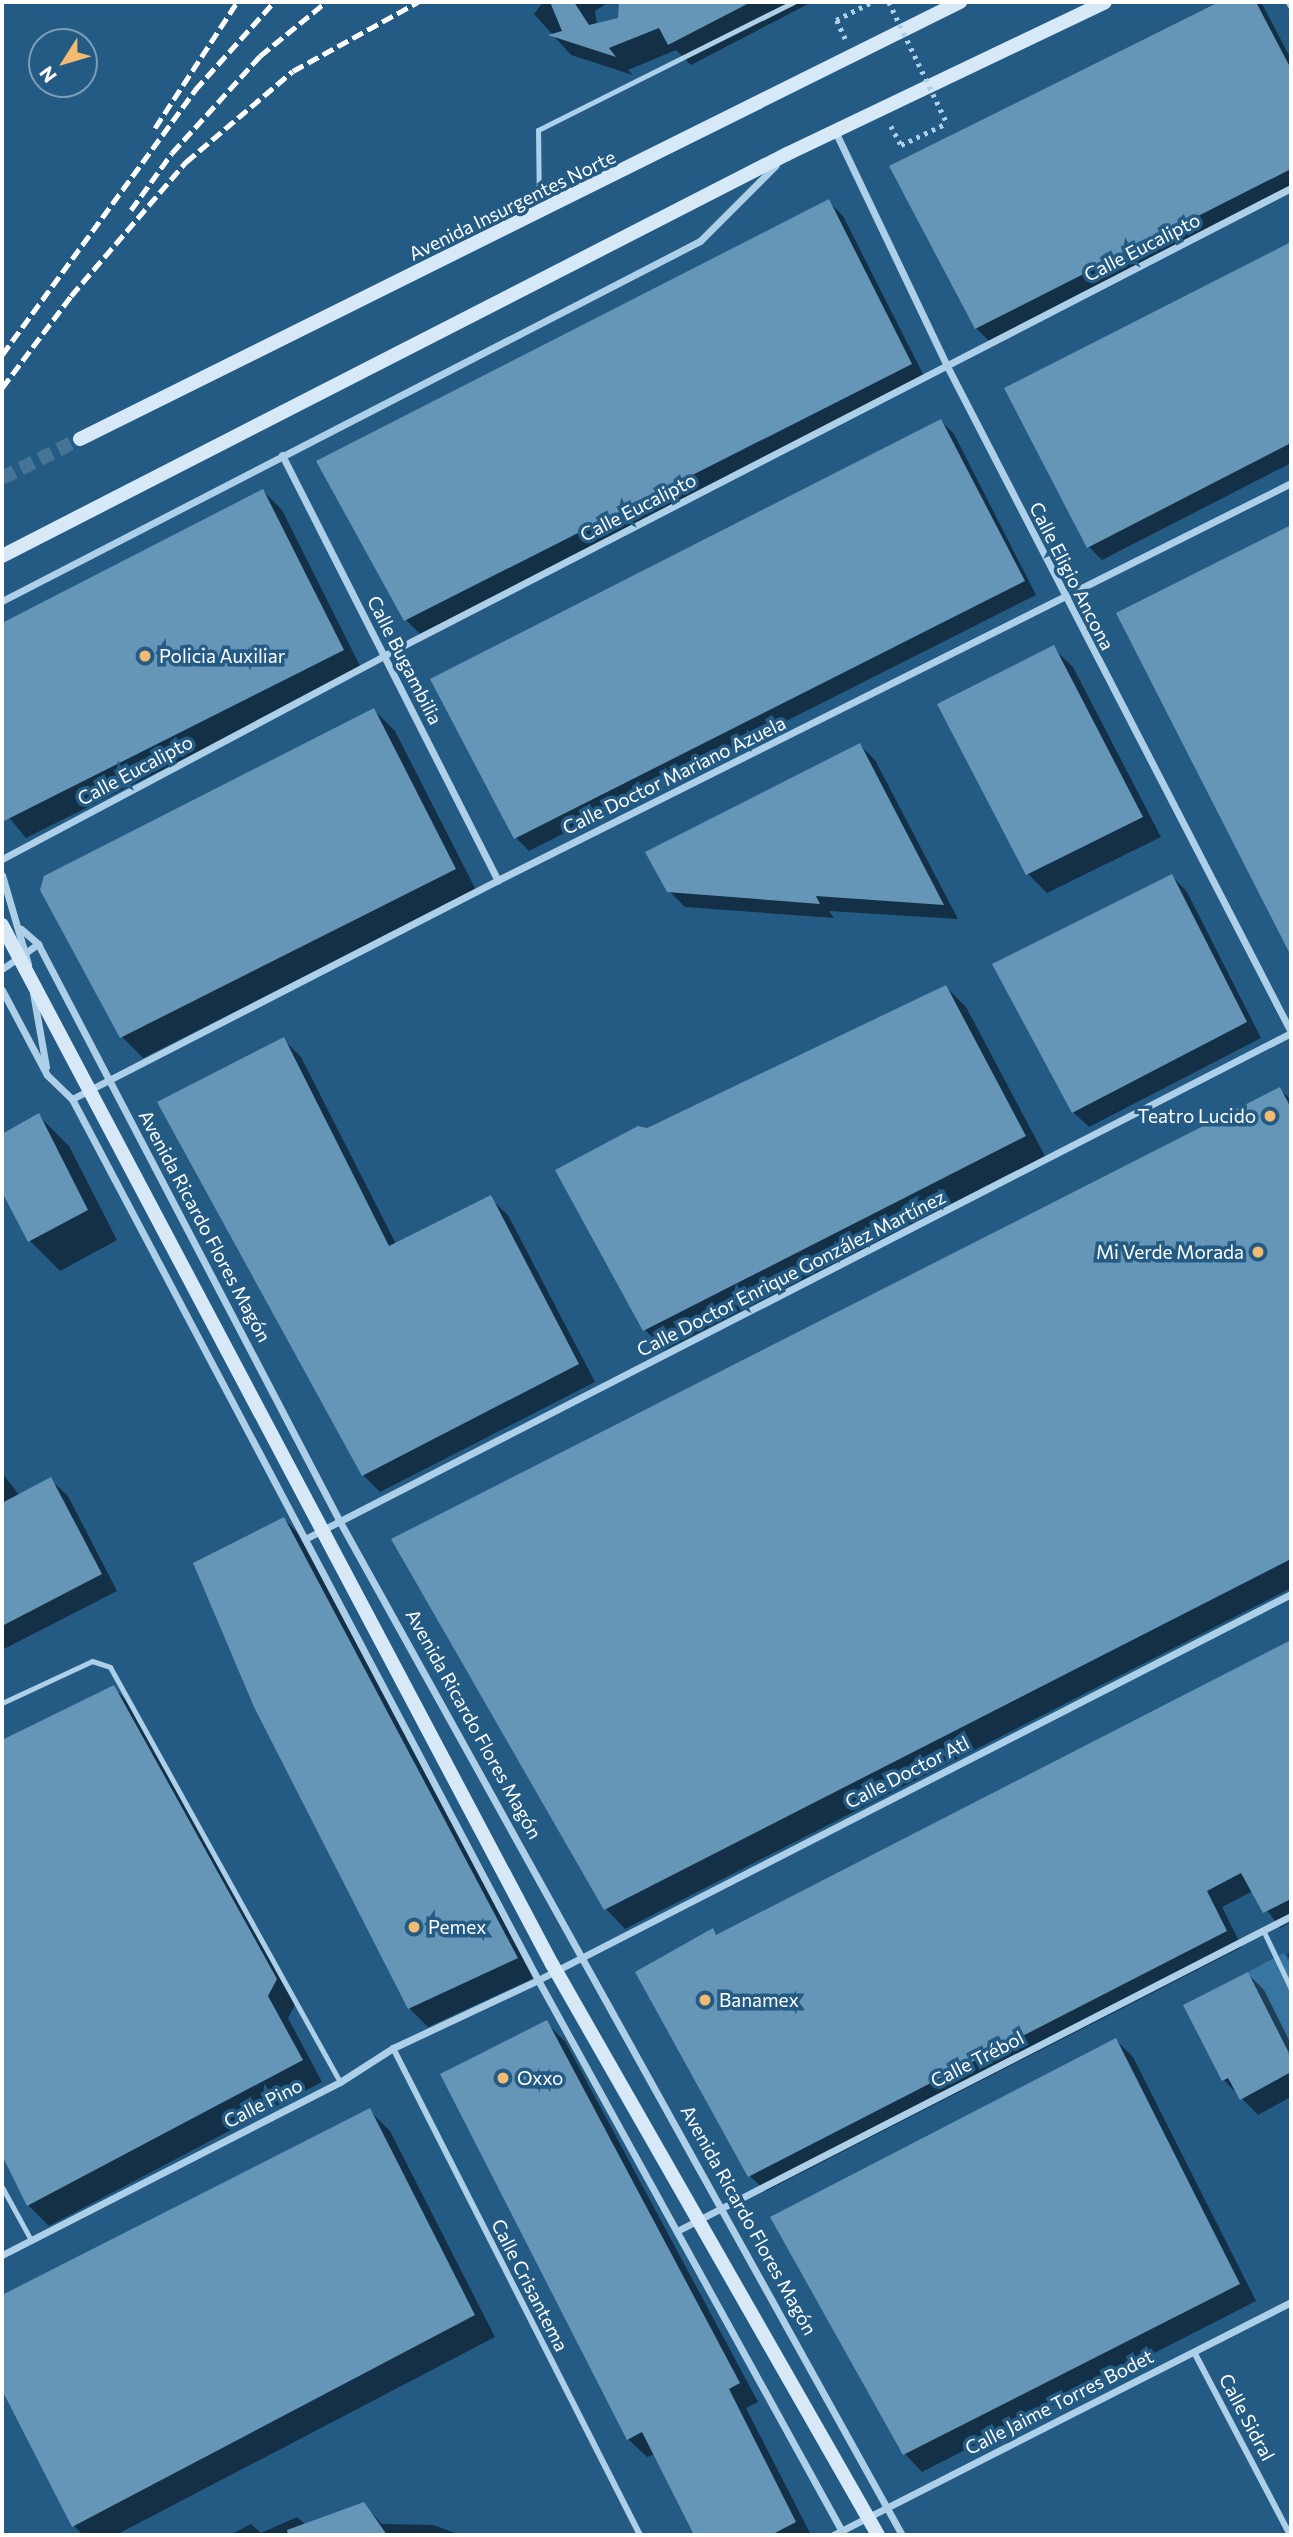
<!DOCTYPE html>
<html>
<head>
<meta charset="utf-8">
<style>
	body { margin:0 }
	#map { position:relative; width:1293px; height:2537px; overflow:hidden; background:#245b84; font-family:Commissioner,sans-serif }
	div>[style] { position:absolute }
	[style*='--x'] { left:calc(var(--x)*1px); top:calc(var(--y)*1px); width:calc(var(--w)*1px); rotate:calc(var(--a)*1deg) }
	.green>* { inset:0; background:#3875a0 }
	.shadow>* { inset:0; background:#0007 }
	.building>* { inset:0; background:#6595b7 }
	.secondary-tunnel>* { height:14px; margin-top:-7px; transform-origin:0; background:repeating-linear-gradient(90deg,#457496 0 14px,transparent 0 21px) }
	.path>* { height:4.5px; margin-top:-2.25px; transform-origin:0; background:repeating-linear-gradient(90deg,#add0e8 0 3.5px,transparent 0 8.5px) }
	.service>* { height:5px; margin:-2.5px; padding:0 2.5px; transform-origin:2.5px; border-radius:2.5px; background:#add0e8 }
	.pedestrian>* { height:6px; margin:-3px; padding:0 3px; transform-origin:3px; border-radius:3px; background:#add0e8 }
	.minor>* { height:7px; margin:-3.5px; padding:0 3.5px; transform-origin:3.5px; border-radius:3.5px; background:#add0e8 }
	.secondary>* { height:14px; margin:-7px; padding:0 7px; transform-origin:7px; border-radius:7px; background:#d7e9f7 }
	.rail>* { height:5px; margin-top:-2.5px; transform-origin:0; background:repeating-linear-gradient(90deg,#fff 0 12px,transparent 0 17px) }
	.path-bridge>* { height:4.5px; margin-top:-2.25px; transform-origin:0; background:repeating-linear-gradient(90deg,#add0e8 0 3.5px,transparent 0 8.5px) }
	.secondary-bridge>* { height:14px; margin:-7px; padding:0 7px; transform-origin:7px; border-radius:7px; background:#d7e9f7 }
	.dots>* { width:19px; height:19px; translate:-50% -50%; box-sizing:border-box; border:4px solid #245b84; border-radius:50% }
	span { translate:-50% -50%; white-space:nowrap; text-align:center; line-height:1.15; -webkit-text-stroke:7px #245b84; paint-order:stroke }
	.street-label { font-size:19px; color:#fff }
	.poi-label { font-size:19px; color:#fff }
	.left { translate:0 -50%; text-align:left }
	.right { translate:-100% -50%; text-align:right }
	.frame { position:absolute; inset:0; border:4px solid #fff; pointer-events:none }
	.north { position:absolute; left:28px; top:28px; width:70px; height:70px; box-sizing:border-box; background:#245b84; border:2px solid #7c9db5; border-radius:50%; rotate:233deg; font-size:19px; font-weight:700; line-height:28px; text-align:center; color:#fff }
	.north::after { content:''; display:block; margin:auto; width:24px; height:32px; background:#f2bb71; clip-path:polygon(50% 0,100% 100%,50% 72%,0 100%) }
</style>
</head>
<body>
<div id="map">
	<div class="green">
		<i style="clip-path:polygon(1284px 1953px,1291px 1966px,1291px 2057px,1248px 1972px)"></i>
	</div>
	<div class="shadow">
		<i style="clip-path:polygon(543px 2px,609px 2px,595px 11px,597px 25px,619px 20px,621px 2px,812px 2px,691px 65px,676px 50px,628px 70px,633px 75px,571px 55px,534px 14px)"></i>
		<i style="clip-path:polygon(1223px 2px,1261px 2px,1291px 59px,1291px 190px,991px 343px,976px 328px,891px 167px)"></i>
		<i style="clip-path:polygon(828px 201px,843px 216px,925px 378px,420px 634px,406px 620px)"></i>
		<i style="clip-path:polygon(1291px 244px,1291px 463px,1102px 560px,1089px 547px,1006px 388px)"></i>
		<i style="clip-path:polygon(941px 421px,954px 434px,1036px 595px,529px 851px,516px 838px,433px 680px)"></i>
		<i style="clip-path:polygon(263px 491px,282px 510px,362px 670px,26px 838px,2px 809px,2px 625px)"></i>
		<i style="clip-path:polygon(1291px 525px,1291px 949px,1118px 614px)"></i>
		<i style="clip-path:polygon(1053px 648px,1073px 667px,1161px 837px,1047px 893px,1028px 874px)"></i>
		<i style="clip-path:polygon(374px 710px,395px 731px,476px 890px,143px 1058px,122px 1037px,42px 890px)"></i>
		<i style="clip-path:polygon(860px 745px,875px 760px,958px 919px,829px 911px,834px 918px,685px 907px,669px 891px)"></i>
		<i style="clip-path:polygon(1172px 876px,1187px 892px,1261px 1038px,1089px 1127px,1073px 1112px)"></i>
		<i style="clip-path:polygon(946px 987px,966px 1007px,1045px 1156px,665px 1350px,645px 1330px,558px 1170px)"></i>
		<i style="clip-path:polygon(284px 1040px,301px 1057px,396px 1244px,490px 1198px,508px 1215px,595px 1382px,380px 1492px,363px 1475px)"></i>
		<i style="clip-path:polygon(1280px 1089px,1291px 1100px,1291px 1588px,625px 1929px,606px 1909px,394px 1539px)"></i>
		<i style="clip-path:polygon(39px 1116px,69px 1146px,117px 1240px,60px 1271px,30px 1241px,2px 1192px,2px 1136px)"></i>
		<i style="clip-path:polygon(2px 1473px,20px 1496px,51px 1480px,68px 1496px,117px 1591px,2px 1650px)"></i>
		<i style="clip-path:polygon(284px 1519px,302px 1537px,536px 1977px,428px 2027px,409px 2008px)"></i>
		<i style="clip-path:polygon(1291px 1641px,1291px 1922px,1280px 1928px,1253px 1891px,1222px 1907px,1242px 1947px,766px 2191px,750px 2176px,712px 1931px,718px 1936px)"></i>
		<i style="clip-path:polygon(113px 1687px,134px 1708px,297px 2001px,288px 2018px,322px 2082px,49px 2226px,28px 2205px,2px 2151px,2px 1742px)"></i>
		<i style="clip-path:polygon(1291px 1952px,1291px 1962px,1287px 1954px)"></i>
		<i style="clip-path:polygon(1248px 1974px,1264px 1990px,1291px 2044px,1291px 2102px,1289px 2098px,1258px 2115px,1224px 2080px)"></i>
		<i style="clip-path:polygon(546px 2023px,565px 2041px,758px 2402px,746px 2408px,811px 2535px,696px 2535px,655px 2454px,647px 2457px,628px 2439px)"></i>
		<i style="clip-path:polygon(1116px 2040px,1133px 2057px,1256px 2301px,922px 2472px,905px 2454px,772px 2217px)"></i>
		<i style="clip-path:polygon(369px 2110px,390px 2131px,495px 2337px,116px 2535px,83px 2535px,74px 2526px,2px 2387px,2px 2296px)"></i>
		<i style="clip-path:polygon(363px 2504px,382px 2524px,433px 2525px,461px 2535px,230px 2535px,251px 2524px,261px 2533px,297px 2517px,307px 2526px)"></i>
	</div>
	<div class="building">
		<i style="clip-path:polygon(550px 2px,574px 2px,589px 25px,618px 18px,619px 2px,751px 2px,668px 45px,659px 28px,609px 48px,616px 57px,548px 35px,562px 31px)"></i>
		<i style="clip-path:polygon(1219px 2px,1256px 2px,1291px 69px,1291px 169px,975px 329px,889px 166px)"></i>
		<i style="clip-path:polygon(829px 199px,912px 364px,404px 621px,316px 461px)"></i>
		<i style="clip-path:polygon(1291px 242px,1291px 443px,1087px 548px,1004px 388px)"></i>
		<i style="clip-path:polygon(941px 419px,1025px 581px,514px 839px,430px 679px)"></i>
		<i style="clip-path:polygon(263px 489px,344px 650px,2px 822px,2px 623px)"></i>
		<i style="clip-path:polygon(1291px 525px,1291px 956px,1116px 613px)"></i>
		<i style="clip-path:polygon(1054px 645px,1143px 817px,1026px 875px,937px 704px)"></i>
		<i style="clip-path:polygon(374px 708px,456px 869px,120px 1038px,40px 890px,44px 876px)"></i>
		<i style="clip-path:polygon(860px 743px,944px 905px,816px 896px,820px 904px,667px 892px,645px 852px)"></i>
		<i style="clip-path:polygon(1172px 874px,1247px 1022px,1072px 1113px,992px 964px)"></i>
		<i style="clip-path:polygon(946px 985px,1026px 1136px,643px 1331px,555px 1170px,638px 1126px,647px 1128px)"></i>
		<i style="clip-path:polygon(284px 1037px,389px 1246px,491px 1195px,579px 1364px,362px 1476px,157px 1102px)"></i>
		<i style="clip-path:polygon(1280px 1087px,1291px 1108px,1291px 1559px,604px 1910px,391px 1539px)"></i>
		<i style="clip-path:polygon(39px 1113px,88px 1210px,28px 1242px,2px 1192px,2px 1134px)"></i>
		<i style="clip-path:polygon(51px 1477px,102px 1574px,2px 1626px,2px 1503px)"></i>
		<i style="clip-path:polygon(284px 1517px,518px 1958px,408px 2009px,254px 1707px,193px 1563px)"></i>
		<i style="clip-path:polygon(1291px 1640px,1291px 1899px,1263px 1913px,1241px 1873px,1207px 1891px,1227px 1931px,748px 2177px,635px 1972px,713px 1928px,716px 1935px)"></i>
		<i style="clip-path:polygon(114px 1685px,277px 1979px,268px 1996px,303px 2060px,27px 2206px,2px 2155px,2px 1740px)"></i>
		<i style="clip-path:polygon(1248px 1972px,1291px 2057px,1291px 2072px,1240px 2100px,1228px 2078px,1222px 2081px,1183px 2005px)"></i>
		<i style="clip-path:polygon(547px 2020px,740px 2383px,729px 2389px,796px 2522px,771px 2535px,694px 2535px,642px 2432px,627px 2440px,440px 2074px)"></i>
		<i style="clip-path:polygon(1116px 2038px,1240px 2284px,903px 2455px,770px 2217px)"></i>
		<i style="clip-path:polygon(370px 2108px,475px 2315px,72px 2527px,2px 2390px,2px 2295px)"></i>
		<i style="clip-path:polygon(364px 2502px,387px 2535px,288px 2535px,287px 2530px)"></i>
	</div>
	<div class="secondary-tunnel">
		<i style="--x:2;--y:478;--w:87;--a:-26.6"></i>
	</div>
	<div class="path">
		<i style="--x:845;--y:39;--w:21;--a:-115"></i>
		<i style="--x:836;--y:20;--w:40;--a:-26.6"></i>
		<i style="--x:891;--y:126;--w:21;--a:62"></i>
		<i style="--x:901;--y:145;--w:51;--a:-25.6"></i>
	</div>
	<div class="service">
		<i style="--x:539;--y:209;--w:79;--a:-90.7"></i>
		<i style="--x:538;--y:130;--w:286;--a:-26.6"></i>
		<i style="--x:2;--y:1703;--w:99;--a:-25"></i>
		<i style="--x:92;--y:1661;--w:19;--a:18"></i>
		<i style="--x:110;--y:1667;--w:474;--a:61"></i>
		<i style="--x:1263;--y:1930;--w:65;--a:64.6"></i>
		<i style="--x:2;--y:2187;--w:60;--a:61.3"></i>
	</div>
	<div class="pedestrian">
		<i style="--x:393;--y:2048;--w:546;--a:63.11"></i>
		<i style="--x:1194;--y:2352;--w:207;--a:62.3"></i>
	</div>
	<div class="minor">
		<i style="--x:1289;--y:2;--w:4;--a:63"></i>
		<i style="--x:835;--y:131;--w:260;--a:64.5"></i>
		<i style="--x:947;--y:366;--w:750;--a:62.68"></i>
		<i style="--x:282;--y:455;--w:477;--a:63.1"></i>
		<i style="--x:2;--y:601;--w:785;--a:-27.28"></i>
		<i style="--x:700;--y:241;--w:107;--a:-45"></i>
		<i style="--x:2;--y:859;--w:434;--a:-28"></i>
		<i style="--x:385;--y:655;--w:1019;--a:-27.27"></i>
		<i style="--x:2;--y:875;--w:93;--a:73.7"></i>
		<i style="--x:21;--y:929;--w:23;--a:41"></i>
		<i style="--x:38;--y:944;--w:652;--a:62.41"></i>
		<i style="--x:340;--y:1522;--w:1158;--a:60.98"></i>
		<i style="--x:2;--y:969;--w:44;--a:-34.8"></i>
		<i style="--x:2;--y:990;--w:96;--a:62.1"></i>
		<i style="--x:47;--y:1075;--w:35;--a:44"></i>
		<i style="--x:72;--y:1099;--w:997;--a:62.12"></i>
		<i style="--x:538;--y:1980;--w:634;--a:61.13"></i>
		<i style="--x:33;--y:993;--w:75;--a:80"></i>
		<i style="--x:72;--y:1099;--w:479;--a:-27.2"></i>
		<i style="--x:498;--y:880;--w:887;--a:-26.59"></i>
		<i style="--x:305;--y:1539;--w:1108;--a:-27.17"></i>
		<i style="--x:677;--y:2231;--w:690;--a:-27.16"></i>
		<i style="--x:2;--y:2255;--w:380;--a:-27.1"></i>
		<i style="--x:340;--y:2082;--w:63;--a:-32.7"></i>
		<i style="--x:393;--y:2048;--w:160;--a:-25.1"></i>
		<i style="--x:538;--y:1980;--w:846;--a:-27.14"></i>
		<i style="--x:833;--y:2535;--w:514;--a:-26.96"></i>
	</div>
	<div class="secondary">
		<i style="--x:80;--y:439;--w:983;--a:-26.41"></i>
		<i style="--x:2;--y:556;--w:882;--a:-27.12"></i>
		<i style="--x:787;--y:154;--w:352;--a:-25.5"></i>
	</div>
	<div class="rail">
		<i style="--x:155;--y:128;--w:150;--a:-56.9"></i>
		<i style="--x:131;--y:210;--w:70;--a:-54.3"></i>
		<i style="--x:172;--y:153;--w:131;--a:-47.8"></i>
		<i style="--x:260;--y:56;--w:85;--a:-39.3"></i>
		<i style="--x:2;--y:355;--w:328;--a:-53.9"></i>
		<i style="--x:195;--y:90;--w:118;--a:-48.1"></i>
		<i style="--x:2;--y:388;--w:115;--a:-53.1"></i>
		<i style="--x:71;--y:296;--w:177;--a:-49.4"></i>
		<i style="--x:186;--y:162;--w:140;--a:-40.4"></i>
		<i style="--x:293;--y:71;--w:143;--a:-28.9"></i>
	</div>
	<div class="path-bridge">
		<i style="--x:889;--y:2;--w:134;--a:64.4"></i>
	</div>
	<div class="secondary-bridge">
		<i style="--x:2;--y:925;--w:1176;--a:62.11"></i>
		<i style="--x:552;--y:1964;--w:658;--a:60.28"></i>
	</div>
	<div class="dots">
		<i style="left:145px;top:656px;background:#f2bb71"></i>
		<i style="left:1270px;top:1116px;background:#f2bb71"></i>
		<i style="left:1258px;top:1252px;background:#f2bb71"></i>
		<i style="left:414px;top:1927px;background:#f2bb71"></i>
		<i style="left:705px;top:2000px;background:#f2bb71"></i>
		<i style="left:503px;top:2078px;background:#f2bb71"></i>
	</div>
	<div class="street-label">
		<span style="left:512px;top:205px;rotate:-26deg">Avenida Insurgentes Norte</span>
		<span style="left:1142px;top:247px;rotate:-27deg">Calle Eucalipto</span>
		<span style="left:638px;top:507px;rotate:-27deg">Calle Eucalipto</span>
		<span style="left:1072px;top:576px;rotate:63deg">Calle Eligio Ancona</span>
		<span style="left:405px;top:660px;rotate:63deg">Calle Bugambilia</span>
		<span style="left:135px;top:770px;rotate:-28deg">Calle Eucalipto</span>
		<span style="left:674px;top:775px;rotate:-26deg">Calle Doctor Mariano Azuela</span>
		<span style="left:205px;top:1226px;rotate:62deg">Avenida Ricardo Flores Magón</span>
		<span style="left:791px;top:1273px;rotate:-27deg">Calle Doctor Enrique González Martínez</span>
		<span style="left:474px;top:1724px;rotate:61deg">Avenida Ricardo Flores Magón</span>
		<span style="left:907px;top:1772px;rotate:-27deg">Calle Doctor Atl</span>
		<span style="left:977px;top:2059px;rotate:-27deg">Calle Trébol</span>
		<span style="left:263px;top:2103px;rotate:-27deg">Calle Pino</span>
		<span style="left:749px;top:2220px;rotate:61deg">Avenida Ricardo Flores Magón</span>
		<span style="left:530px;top:2285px;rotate:63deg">Calle Crisantema</span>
		<span style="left:1059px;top:2402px;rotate:-27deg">Calle Jaime Torres Bodet</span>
		<span style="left:1247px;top:2417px;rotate:62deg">Calle Sidral</span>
	</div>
	<div class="poi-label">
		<span class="left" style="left:159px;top:656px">Policia Auxiliar</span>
		<span class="right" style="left:1256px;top:1116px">Teatro Lucido</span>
		<span class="right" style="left:1244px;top:1252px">Mi Verde Morada</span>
		<span class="left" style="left:428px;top:1927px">Pemex</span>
		<span class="left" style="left:719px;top:2000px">Banamex</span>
		<span class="left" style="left:517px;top:2078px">Oxxo</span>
	</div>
	<div class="frame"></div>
	<div class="north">N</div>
</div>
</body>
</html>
